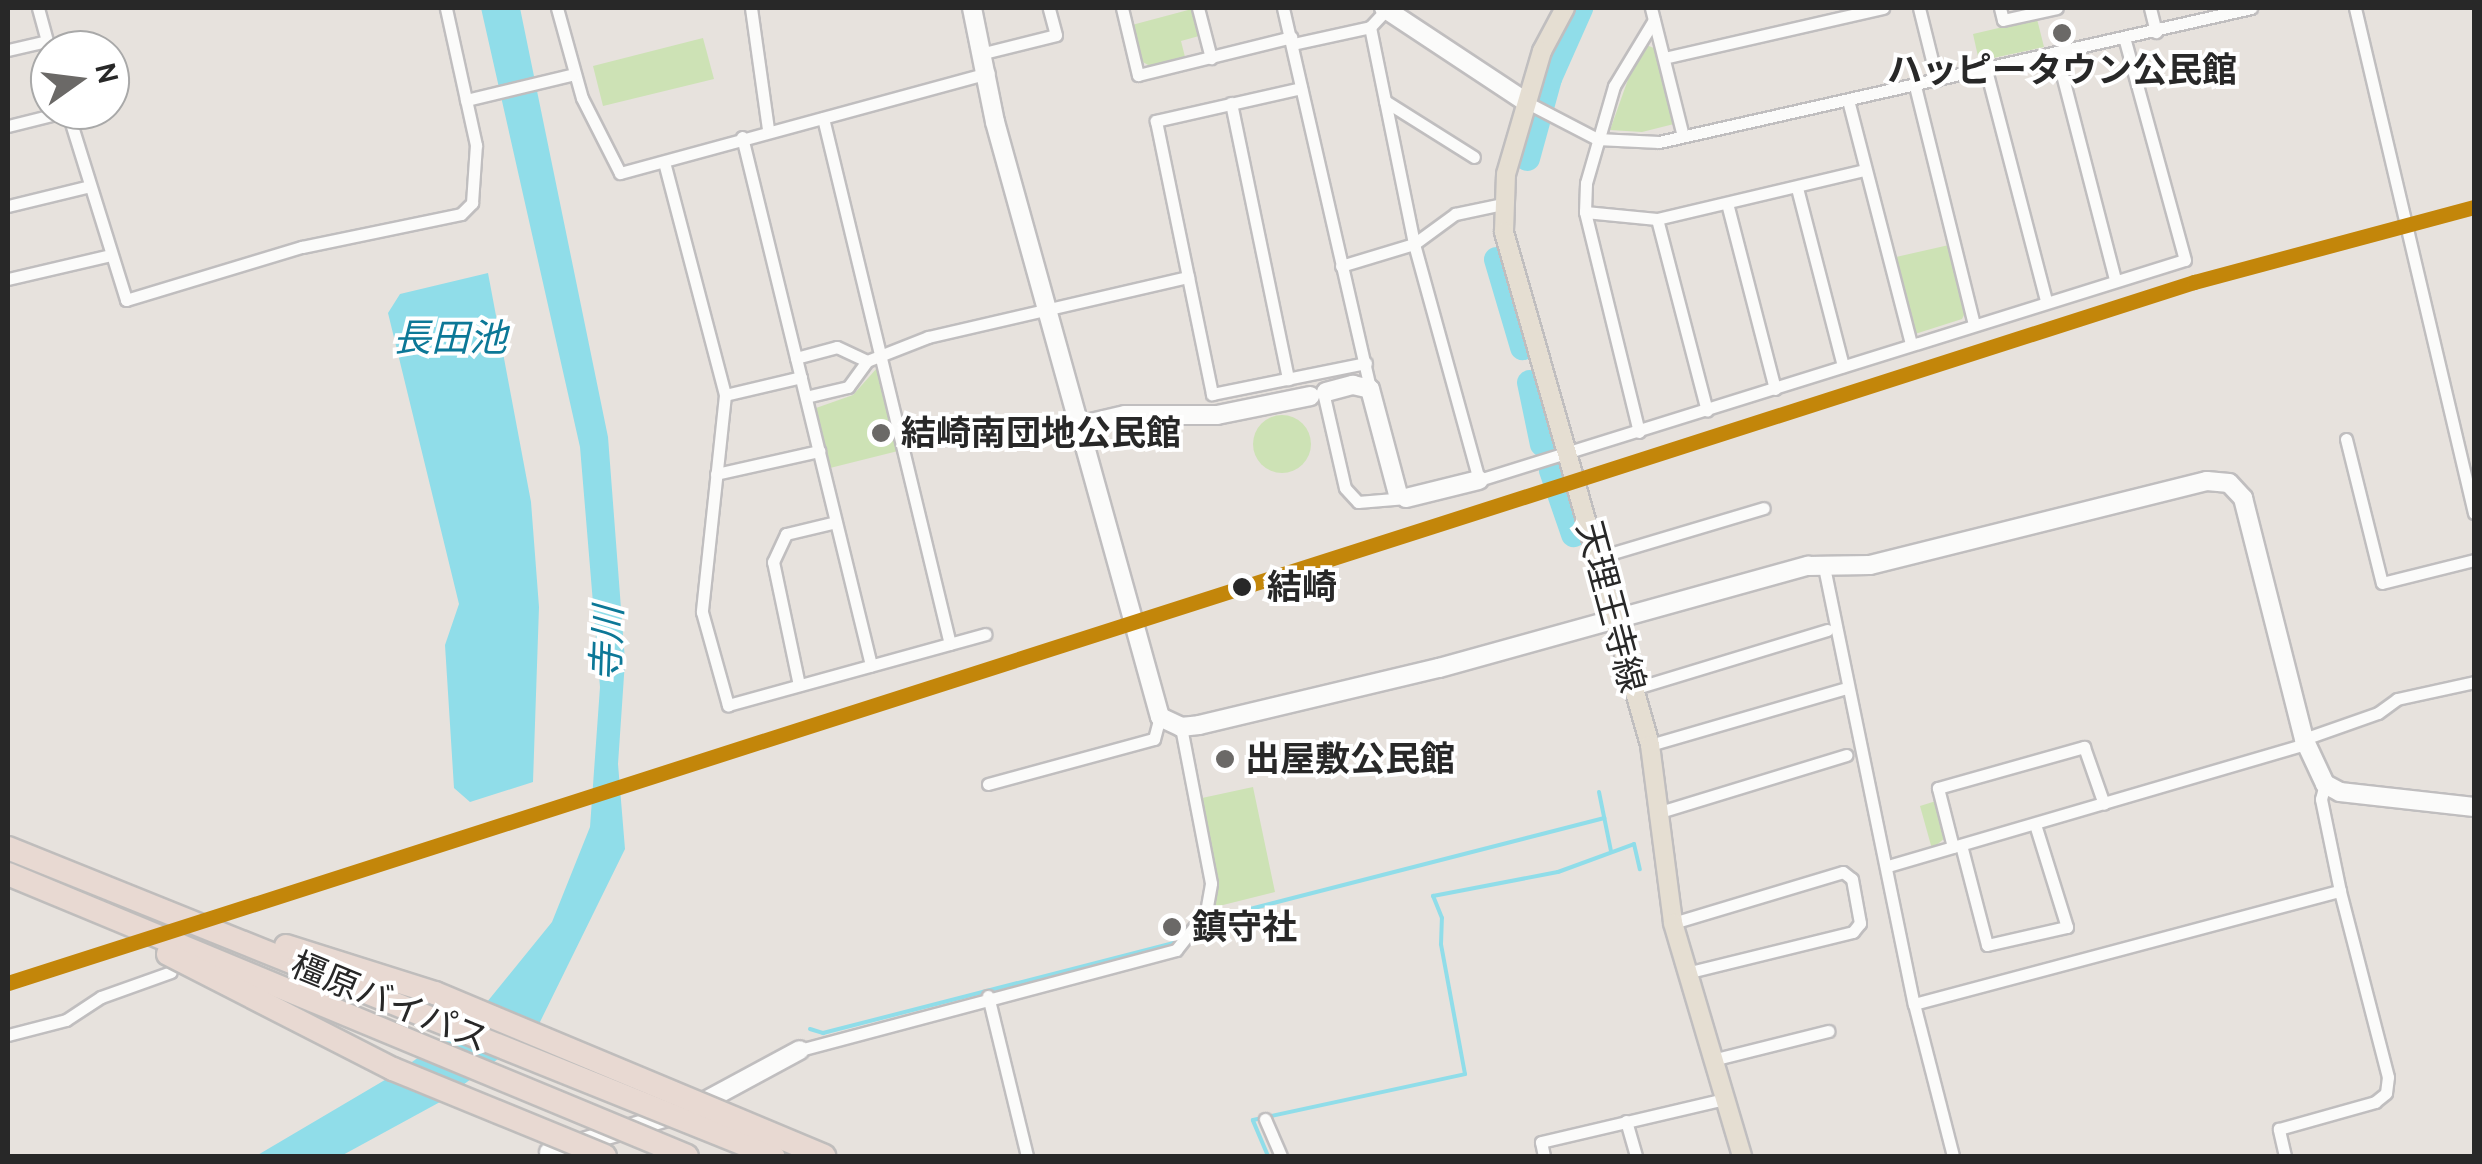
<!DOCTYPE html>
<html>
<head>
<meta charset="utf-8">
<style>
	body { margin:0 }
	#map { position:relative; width:2482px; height:1164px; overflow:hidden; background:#e7e2dd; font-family:Cabin,"Noto Sans JP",sans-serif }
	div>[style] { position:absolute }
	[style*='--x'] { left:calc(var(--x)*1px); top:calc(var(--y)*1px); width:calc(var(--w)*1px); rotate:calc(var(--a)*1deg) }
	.green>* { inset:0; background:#cde2b5 }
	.round { border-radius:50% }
	.water>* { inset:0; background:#90dde9 }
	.stream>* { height:4px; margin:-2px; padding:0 2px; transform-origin:2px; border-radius:2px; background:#90dde9 }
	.river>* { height:25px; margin:-12.5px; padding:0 12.5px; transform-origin:12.5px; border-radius:12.5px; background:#90dde9 }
	.roads { filter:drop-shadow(2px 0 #c0bebf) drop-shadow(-2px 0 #c0bebf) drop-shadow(0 2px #c0bebf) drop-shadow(0 -2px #c0bebf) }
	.street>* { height:11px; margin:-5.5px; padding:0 5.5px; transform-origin:5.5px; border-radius:5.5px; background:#fbfbfa }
	.secondary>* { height:18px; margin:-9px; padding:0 9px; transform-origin:9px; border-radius:9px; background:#fbfbfa }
	.primary>* { height:18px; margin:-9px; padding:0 9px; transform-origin:9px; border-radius:9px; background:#e5ded2 }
	.bridges { filter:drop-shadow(2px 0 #bfbdbc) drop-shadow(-2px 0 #bfbdbc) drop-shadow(0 2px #bfbdbc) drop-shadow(0 -2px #bfbdbc) }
	.highway-bridge>* { height:22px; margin:-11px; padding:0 11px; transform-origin:11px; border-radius:11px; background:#e8d9d2 }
	.rail-1>* { height:15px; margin:-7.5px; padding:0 7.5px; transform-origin:7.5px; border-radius:7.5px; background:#c3860a }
	.dots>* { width:28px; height:28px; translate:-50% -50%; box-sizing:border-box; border:5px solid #fff; border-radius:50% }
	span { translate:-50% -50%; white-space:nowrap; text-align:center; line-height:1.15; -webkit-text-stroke:8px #fff; paint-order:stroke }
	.poi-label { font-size:35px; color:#282828; font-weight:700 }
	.left { translate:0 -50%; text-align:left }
	.stop-label { font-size:35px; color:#282828; font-weight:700 }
	.street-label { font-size:35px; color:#282828 }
	.water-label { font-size:38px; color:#0c7897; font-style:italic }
	.frame { position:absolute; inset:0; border:10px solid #282828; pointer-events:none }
	.north { position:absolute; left:30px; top:30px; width:100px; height:100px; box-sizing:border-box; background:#fff; border:2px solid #a9a9a9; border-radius:50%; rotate:76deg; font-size:28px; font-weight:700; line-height:40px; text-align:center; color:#282828 }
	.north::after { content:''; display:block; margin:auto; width:35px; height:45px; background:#6b6967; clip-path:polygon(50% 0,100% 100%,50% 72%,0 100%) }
</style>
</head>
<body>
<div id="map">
	<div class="green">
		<i style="clip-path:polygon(1192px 9px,1199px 36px,1181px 41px,1185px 57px,1150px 66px,1141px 61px,1132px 25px)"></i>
		<i style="clip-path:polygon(2037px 19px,2044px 47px,1979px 61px,1973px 34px)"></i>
		<i style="clip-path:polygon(703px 38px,714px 79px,603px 106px,593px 66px)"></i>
		<i style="clip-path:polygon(1641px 43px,1654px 48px,1674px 124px,1642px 132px,1610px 130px)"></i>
		<i style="clip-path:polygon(1949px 245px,1966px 311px,1962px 319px,1915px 334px,1896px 257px)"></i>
		<i style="clip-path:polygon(877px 368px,898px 451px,830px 468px,816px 408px,853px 395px)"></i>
		<i class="round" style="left:1253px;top:415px;width:58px;height:58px"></i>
		<i style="clip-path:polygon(1253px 787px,1275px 892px,1211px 908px,1217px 885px,1202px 798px)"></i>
		<i style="clip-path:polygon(1936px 801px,1946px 837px,1932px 849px,1920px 806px)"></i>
	</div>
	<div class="water">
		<i style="clip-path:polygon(481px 8px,520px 8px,608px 437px,625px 661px,618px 764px,625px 849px,539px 1024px,502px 1056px,440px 1102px,341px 1156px,256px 1156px,395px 1074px,474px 1018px,552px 922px,590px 827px,600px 687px,580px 447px)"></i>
		<i style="clip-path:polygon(488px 273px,531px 502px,539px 607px,533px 782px,470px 802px,454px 788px,445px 645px,459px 604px,388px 313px,400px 294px)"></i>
	</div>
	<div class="stream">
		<i style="--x:1599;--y:792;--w:60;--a:78.5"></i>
		<i style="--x:1215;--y:918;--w:402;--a:-14.4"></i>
		<i style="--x:810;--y:1029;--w:14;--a:17"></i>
		<i style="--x:823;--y:1033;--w:362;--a:-14.4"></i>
		<i style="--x:1268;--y:1156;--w:39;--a:-113"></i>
		<i style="--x:1253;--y:1120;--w:217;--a:-12.2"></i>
		<i style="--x:1465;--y:1074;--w:132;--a:-100.5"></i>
		<i style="--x:1441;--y:944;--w:26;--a:-88"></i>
		<i style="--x:1442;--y:918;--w:24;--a:-112"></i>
		<i style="--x:1433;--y:896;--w:127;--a:-10.9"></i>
		<i style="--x:1558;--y:872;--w:81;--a:-20.2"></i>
		<i style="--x:1634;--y:844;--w:26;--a:77"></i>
	</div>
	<div class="river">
		<i style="--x:1527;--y:158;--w:83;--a:-74.6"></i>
		<i style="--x:1549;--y:78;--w:77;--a:-66.1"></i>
		<i style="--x:1496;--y:259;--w:92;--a:73.5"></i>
		<i style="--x:1529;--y:382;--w:63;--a:78.2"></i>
		<i style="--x:1551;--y:470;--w:68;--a:71"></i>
	</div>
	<div class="roads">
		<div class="street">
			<i style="--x:38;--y:8;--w:46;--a:74.7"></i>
			<i style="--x:557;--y:8;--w:93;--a:74.5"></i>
			<i style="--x:582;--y:98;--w:84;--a:63.1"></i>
			<i style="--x:620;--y:173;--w:382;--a:-15.2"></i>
			<i style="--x:751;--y:8;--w:122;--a:82"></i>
			<i style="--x:1122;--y:8;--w:69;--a:76.6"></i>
			<i style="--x:1138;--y:75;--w:158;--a:-13.9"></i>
			<i style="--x:1198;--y:8;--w:52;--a:75.4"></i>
			<i style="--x:1283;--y:8;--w:391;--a:77.1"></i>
			<i style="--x:1651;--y:8;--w:132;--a:76"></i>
			<i style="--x:1919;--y:8;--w:74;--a:76"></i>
			<i style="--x:2000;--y:8;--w:12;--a:76"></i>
			<i style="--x:2003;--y:20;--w:55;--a:-12.5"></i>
			<i style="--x:2150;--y:8;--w:25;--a:76"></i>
			<i style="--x:2355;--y:8;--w:519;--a:76.74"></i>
			<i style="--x:1386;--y:10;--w:23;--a:133"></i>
			<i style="--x:1370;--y:27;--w:221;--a:78.5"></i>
			<i style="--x:1414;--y:244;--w:245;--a:74.6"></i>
			<i style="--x:1479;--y:480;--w:739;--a:-17.31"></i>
			<i style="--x:2185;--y:260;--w:228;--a:-105.3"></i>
			<i style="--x:1293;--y:44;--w:79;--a:-12.4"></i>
			<i style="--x:8;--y:50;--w:40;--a:-13"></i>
			<i style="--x:984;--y:53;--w:74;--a:-14"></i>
			<i style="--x:1056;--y:35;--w:28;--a:-105"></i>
			<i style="--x:2057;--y:55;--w:232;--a:75.5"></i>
			<i style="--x:1664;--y:58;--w:225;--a:-12.9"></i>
			<i style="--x:1986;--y:70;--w:239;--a:75.4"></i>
			<i style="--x:1915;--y:86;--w:245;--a:76.1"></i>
			<i style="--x:1301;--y:88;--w:149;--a:167.2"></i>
			<i style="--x:1156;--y:121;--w:279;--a:78.4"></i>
			<i style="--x:1212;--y:394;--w:157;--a:-11.4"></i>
			<i style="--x:466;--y:100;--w:111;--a:-13.5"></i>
			<i style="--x:1848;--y:100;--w:251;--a:75.5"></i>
			<i style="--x:1385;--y:101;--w:105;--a:32.2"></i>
			<i style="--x:1526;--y:102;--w:80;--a:27.5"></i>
			<i style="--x:1597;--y:139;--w:62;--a:2.8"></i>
			<i style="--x:1659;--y:142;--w:607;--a:-12.75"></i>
			<i style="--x:1231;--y:103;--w:282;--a:78.3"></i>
			<i style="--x:67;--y:110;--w:199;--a:72.7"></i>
			<i style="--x:126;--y:300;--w:184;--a:-16.8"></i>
			<i style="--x:302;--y:247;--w:162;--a:-11.7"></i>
			<i style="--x:461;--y:214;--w:16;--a:-45"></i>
			<i style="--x:472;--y:203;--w:58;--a:-86.1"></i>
			<i style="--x:476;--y:145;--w:140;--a:-102.4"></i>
			<i style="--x:823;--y:118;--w:541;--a:76.43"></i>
			<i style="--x:8;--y:126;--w:62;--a:-14"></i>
			<i style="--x:742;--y:137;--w:544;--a:76.27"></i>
			<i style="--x:664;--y:162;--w:241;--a:75.3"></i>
			<i style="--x:725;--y:395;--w:218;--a:96.1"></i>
			<i style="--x:702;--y:612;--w:97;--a:74.4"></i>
			<i style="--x:728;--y:705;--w:267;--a:-15.4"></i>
			<i style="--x:1797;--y:188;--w:184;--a:75.5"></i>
			<i style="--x:8;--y:206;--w:84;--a:-13.7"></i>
			<i style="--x:1728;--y:207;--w:188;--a:75.5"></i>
			<i style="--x:1585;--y:212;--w:72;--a:5.6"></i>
			<i style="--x:1657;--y:219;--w:213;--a:-13.3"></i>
			<i style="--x:1657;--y:219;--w:198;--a:75.4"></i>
			<i style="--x:1341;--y:266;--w:76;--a:-16.8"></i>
			<i style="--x:1414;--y:244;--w:51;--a:-36.2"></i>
			<i style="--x:1455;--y:214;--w:48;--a:-12"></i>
			<i style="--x:8;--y:279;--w:105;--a:-13.2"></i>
			<i style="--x:796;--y:358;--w:42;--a:-15"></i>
			<i style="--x:837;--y:347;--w:33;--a:25"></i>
			<i style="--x:867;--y:361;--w:32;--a:126"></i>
			<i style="--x:848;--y:387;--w:43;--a:166.6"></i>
			<i style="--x:867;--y:361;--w:66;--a:-21.5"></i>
			<i style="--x:928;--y:337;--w:267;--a:-13"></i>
			<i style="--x:1323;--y:392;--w:98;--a:77.1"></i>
			<i style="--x:1345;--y:488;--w:19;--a:47"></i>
			<i style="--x:1358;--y:502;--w:48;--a:-4.8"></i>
			<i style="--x:725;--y:395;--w:78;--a:-13.3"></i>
			<i style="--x:1639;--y:432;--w:227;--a:-103.8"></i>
			<i style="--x:1585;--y:212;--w:29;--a:-88"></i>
			<i style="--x:1586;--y:183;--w:101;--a:-73.9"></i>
			<i style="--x:1614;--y:86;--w:77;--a:-58.8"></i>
			<i style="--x:2346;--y:439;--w:148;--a:76"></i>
			<i style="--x:2382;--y:583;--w:95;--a:-14"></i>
			<i style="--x:716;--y:474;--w:106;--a:-12.6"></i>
			<i style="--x:1593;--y:559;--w:178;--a:-16.6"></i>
			<i style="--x:1824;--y:567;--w:446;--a:78.4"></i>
			<i style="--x:1914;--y:1004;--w:157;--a:75.6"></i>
			<i style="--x:799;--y:685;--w:126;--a:-101.9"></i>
			<i style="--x:773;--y:562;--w:31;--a:-65"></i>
			<i style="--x:786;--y:534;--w:51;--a:-13.5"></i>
			<i style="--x:1633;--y:689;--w:203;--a:-16.9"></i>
			<i style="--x:2304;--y:739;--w:78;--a:-19.4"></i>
			<i style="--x:2378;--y:713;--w:24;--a:-36"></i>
			<i style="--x:2397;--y:699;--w:79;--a:-12.4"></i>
			<i style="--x:1650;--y:745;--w:201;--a:-16.2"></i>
			<i style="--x:988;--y:784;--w:172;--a:-15.2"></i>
			<i style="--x:1154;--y:739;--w:23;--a:-75"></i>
			<i style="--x:1660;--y:812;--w:195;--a:-17"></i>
			<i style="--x:1961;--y:845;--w:103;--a:75.4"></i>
			<i style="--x:1987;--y:945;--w:82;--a:-12.7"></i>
			<i style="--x:2067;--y:927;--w:108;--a:-107.3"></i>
			<i style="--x:1953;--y:847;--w:61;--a:-104.3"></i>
			<i style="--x:1938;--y:788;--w:152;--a:-15.7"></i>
			<i style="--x:2084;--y:747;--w:60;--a:70.7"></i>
			<i style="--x:1888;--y:866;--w:434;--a:-16.3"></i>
			<i style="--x:1673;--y:923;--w:177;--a:-16.7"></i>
			<i style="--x:1843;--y:872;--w:11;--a:38"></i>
			<i style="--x:1852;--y:879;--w:45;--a:79.7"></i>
			<i style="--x:1860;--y:923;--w:11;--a:128"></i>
			<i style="--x:1853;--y:932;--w:172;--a:166.2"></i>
			<i style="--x:988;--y:996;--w:165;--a:76.3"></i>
			<i style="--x:1914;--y:1004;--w:441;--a:-14.9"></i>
			<i style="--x:8;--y:1035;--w:60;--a:-14.5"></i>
			<i style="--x:66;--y:1020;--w:42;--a:-33.3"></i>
			<i style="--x:101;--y:997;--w:74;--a:-19.7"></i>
			<i style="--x:800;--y:1050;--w:389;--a:-14.9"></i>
			<i style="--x:1176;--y:950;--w:48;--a:-51.7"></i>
			<i style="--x:1206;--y:912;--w:29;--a:-80"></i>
			<i style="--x:1211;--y:883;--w:159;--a:-100.9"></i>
			<i style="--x:1712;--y:1060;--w:120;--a:-14"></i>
			<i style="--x:1265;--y:1119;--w:40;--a:66.6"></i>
			<i style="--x:1626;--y:1121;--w:36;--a:74"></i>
			<i style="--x:1544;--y:1156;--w:14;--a:-102"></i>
			<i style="--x:1541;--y:1142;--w:189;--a:-13.2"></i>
			<i style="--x:2285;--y:1156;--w:28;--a:-103"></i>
			<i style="--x:2279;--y:1129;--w:100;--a:-15.7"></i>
			<i style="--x:2375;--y:1102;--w:14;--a:-39"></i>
			<i style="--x:2386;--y:1093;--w:16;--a:-83"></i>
			<i style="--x:2388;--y:1077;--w:192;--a:-104.5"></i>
			<i style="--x:2340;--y:891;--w:94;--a:-101.7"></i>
			<i style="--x:2321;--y:799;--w:16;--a:-75"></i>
		</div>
		<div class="secondary">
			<i style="--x:972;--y:8;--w:116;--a:78.6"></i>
			<i style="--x:995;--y:122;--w:617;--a:74.5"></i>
			<i style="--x:1160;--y:717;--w:23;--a:25"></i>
			<i style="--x:1181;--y:727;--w:18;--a:-6"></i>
			<i style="--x:1199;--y:725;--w:247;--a:-13.4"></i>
			<i style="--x:1439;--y:668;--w:383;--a:-15.5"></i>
			<i style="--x:1808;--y:566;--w:62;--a:-0.9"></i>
			<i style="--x:1870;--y:565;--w:347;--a:-14"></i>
			<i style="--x:2207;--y:481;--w:22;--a:5"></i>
			<i style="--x:2229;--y:483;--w:21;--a:47"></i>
			<i style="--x:2243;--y:498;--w:249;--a:75.8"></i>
			<i style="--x:2304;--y:739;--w:50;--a:65"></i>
			<i style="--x:2325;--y:784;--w:17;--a:28"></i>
			<i style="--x:2340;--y:792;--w:135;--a:6.4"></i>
			<i style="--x:1384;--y:8;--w:170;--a:33.5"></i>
			<i style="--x:1326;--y:392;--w:28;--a:-15"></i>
			<i style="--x:1353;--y:385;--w:17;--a:13"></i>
			<i style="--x:1370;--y:389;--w:109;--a:75.1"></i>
			<i style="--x:1082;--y:425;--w:44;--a:-13.1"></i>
			<i style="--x:1125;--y:415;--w:92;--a:0"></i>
			<i style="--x:1217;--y:415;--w:95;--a:-11.5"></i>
			<i style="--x:1406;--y:498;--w:75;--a:-13.9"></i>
			<i style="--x:549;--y:1152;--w:144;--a:-16.5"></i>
			<i style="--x:687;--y:1111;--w:128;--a:-28.4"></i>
		</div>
		<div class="primary">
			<i style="--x:1565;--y:8;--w:49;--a:118.1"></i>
			<i style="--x:1542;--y:51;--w:128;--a:106.3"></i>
			<i style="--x:1506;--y:174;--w:58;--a:92"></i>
			<i style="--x:1504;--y:232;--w:533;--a:74.11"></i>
			<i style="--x:1650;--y:745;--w:179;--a:82.6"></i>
			<i style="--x:1673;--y:923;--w:243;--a:73.5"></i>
		</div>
	</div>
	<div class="bridges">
		<div class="highway-bridge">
			<i style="--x:8;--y:848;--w:825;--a:21.93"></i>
			<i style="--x:8;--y:874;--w:735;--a:22.55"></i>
			<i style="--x:286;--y:946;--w:156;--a:17.5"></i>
			<i style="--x:435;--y:993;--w:422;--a:22.7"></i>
			<i style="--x:168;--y:954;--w:253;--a:27.1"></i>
			<i style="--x:393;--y:1069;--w:229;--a:22.3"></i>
		</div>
	</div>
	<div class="rail-1">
		<i style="--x:8;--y:983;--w:2296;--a:-17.78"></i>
		<i style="--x:2194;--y:282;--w:290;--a:-15"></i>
	</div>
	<div class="dots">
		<i style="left:2062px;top:33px;background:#6b6967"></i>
		<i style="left:881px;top:433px;background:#6b6967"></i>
		<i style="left:1242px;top:587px;background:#282828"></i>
		<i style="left:1225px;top:759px;background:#6b6967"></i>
		<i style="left:1172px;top:927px;background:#6b6967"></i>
	</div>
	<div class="poi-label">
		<span style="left:2062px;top:70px">ハッピータウン公民館</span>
		<span class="left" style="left:901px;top:433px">結崎南団地公民館</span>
		<span class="left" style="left:1245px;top:759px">出屋敷公民館</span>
		<span class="left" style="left:1192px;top:927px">鎮守社</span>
	</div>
	<div class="stop-label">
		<span class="left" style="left:1267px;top:587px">結崎</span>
	</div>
	<div class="street-label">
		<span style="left:1611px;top:607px;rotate:75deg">天理王寺線</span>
		<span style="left:390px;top:1002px;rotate:22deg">橿原バイパス</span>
	</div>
	<div class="water-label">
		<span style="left:450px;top:338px">長田池</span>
		<span style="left:607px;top:644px;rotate:-88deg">寺川</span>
	</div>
	<div class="frame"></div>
	<div class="north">N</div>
</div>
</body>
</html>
